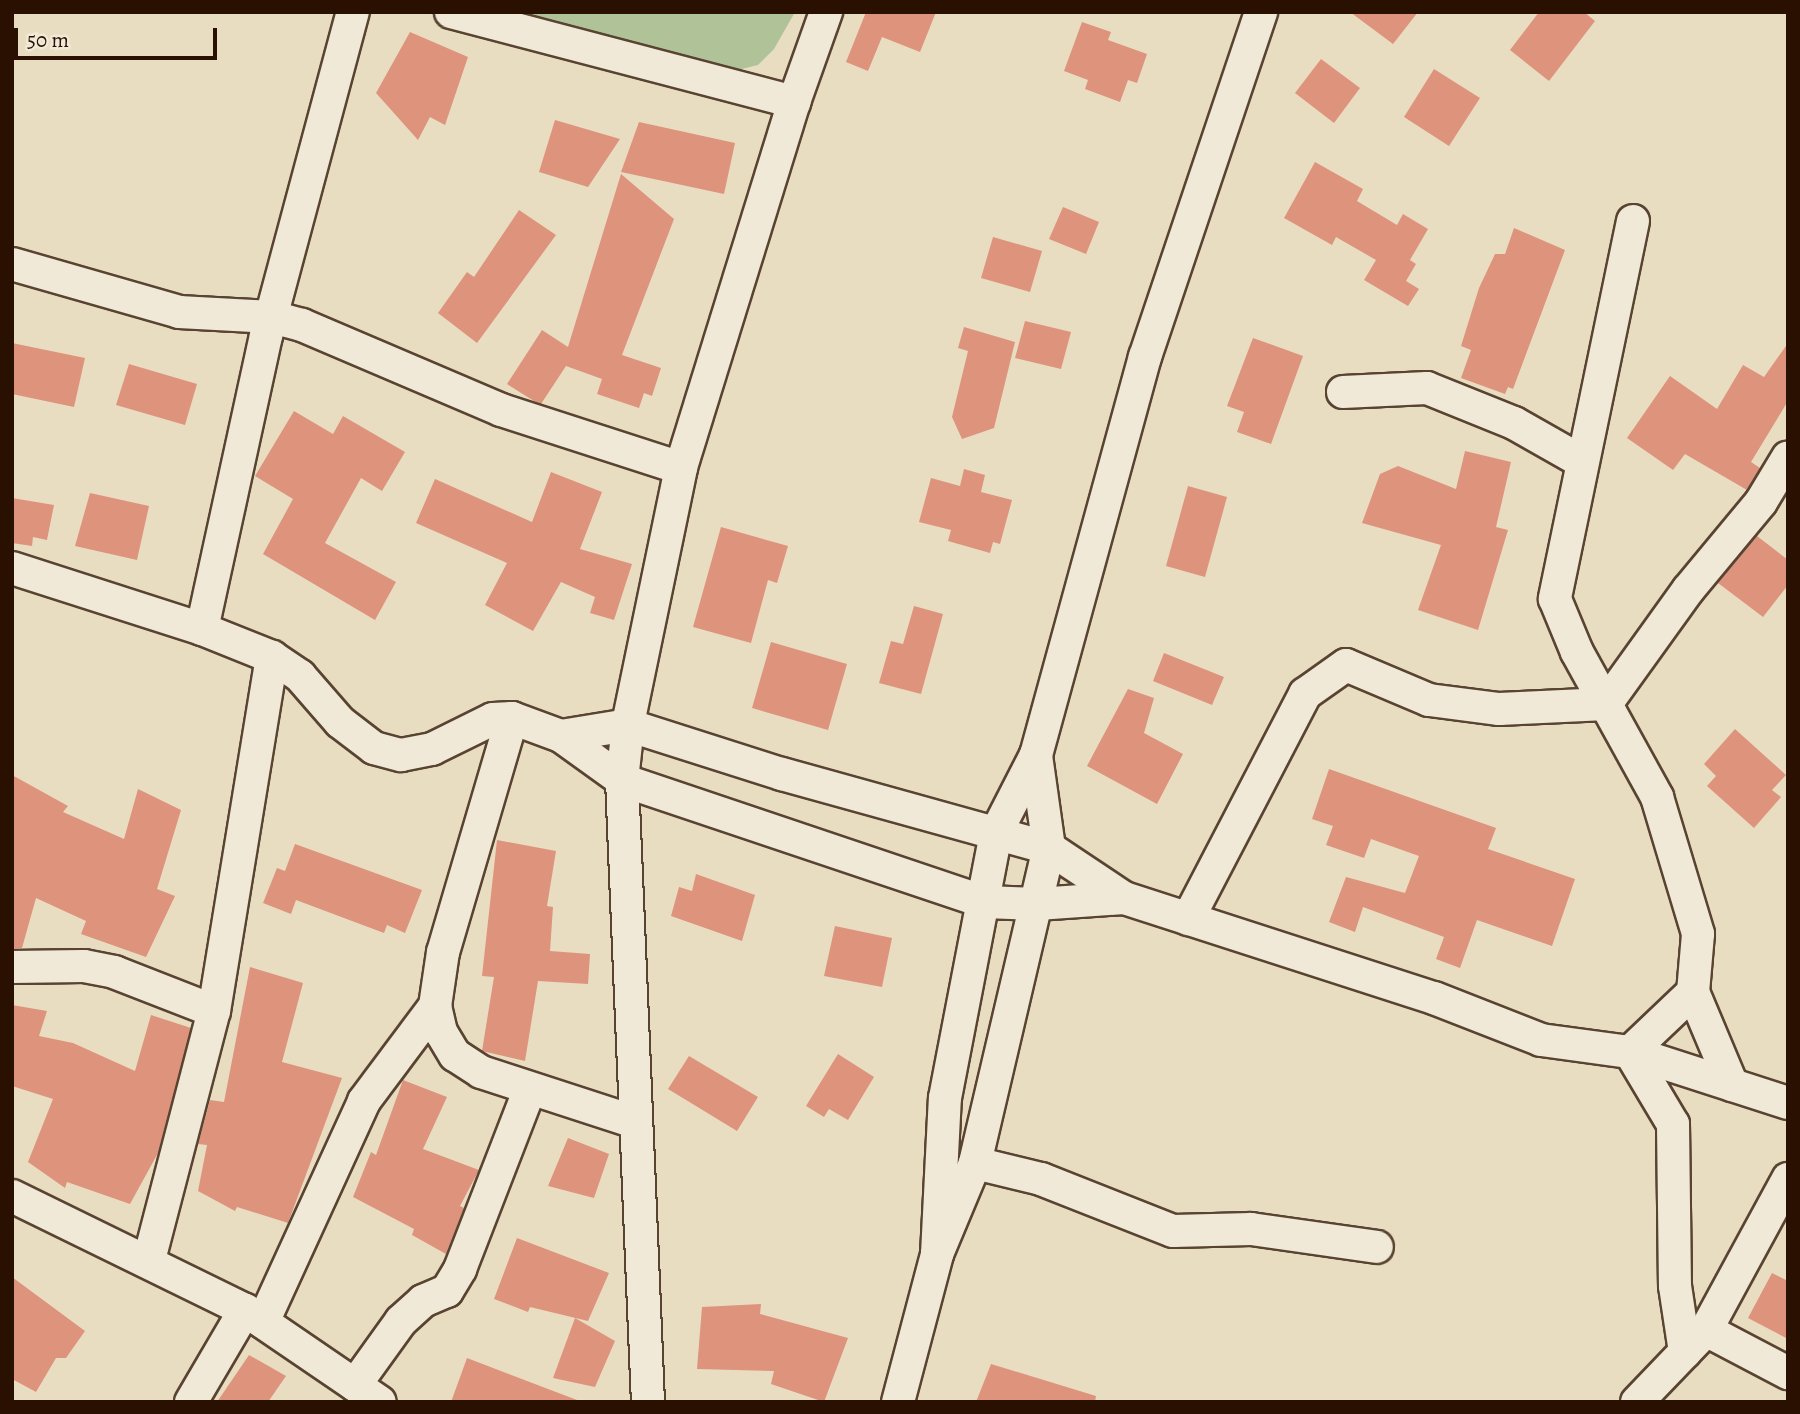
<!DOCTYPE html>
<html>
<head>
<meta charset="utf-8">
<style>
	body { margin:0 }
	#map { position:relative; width:1800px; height:1414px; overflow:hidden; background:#e8ddc1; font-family:Alegreya,serif }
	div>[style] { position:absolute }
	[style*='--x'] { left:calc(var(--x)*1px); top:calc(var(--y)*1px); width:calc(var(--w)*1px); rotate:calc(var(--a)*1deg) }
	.green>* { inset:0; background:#b0c297 }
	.building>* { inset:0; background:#de937d }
	.roads { filter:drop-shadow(2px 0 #594331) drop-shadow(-2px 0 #594331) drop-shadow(0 2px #594331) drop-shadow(0 -2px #594331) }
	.street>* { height:32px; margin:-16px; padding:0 16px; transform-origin:16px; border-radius:16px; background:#f0e9d7 }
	span { translate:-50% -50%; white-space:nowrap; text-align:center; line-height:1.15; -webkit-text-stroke:7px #f0e9d7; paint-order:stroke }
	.frame { position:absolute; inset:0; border:14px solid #291001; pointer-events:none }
	.scale { position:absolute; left:14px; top:28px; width:203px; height:32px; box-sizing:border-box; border:4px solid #291001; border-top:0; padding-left:9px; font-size:21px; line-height:24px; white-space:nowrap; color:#291001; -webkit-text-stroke:5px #f0e9d7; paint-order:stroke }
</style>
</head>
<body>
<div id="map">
	<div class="green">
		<i style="clip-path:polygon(476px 12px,795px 12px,774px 49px,758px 65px,725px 73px)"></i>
	</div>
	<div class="building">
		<i style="clip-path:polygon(866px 12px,936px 12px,920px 52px,882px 37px,868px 71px,846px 62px)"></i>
		<i style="clip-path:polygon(1350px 12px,1418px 12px,1393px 44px)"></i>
		<i style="clip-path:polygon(1539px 12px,1584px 12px,1595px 21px,1549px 81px,1510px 50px)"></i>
		<i style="clip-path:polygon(1082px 22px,1111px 32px,1108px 40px,1147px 54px,1137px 83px,1128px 80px,1120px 102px,1085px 89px,1088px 80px,1064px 71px)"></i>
		<i style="clip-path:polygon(410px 32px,468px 57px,445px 125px,430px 117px,418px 140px,376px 93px)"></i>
		<i style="clip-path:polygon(1321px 59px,1360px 88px,1334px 123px,1295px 93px)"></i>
		<i style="clip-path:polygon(1434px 69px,1480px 98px,1449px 146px,1404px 117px)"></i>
		<i style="clip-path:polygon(555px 120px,620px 139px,588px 187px,539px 172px)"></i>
		<i style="clip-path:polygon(639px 122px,735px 143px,724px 194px,621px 172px)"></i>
		<i style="clip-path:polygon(1315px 162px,1363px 189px,1357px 201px,1397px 225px,1403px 214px,1428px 229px,1410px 260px,1416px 264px,1406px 281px,1419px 289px,1408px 306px,1364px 280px,1376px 260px,1336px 237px,1332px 245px,1284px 218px)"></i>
		<i style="clip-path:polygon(621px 174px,674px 219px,622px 355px,661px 368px,652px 396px,644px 393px,639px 408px,597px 394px,602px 379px,566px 366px,541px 404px,534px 401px,507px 384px,542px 330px,568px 347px)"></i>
		<i style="clip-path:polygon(1063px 207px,1099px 222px,1086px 254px,1049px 239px)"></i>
		<i style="clip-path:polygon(519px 210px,556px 235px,477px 343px,438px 313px,467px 272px,474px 277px)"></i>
		<i style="clip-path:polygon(1514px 228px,1565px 250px,1513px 389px,1508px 387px,1505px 394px,1461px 378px,1471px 350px,1461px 346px,1479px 288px,1495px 254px,1505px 254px)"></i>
		<i style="clip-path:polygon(993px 237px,1042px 251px,1030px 292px,981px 278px)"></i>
		<i style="clip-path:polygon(1025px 321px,1071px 332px,1061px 369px,1015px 358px)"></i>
		<i style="clip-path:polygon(964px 327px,1015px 342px,994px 428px,962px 439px,952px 417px,968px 351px,958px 348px)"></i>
		<i style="clip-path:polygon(1253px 338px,1303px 356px,1271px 444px,1237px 432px,1244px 412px,1227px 406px)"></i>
		<i style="clip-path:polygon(12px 343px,85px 358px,74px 407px,12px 394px)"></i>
		<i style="clip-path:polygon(1788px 343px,1788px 401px,1751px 462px,1760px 468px,1747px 490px,1685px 454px,1673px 470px,1627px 438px,1670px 376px,1717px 409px,1743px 365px,1764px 377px)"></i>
		<i style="clip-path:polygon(129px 364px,197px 384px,185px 425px,116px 405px)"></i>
		<i style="clip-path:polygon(294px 411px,333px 434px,343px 416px,405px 452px,382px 491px,361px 478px,325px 543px,396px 582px,375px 620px,263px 554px,293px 499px,255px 476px)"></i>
		<i style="clip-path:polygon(1465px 451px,1511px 462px,1496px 527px,1508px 530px,1478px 630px,1418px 610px,1441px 545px,1362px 523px,1380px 474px,1398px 466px,1456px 489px)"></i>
		<i style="clip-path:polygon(964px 469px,985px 475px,981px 492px,1012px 500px,1000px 544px,993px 542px,990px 553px,948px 541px,951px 530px,919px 522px,931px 478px,960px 486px)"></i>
		<i style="clip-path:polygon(551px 472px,602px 492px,580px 549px,632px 564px,614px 620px,590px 613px,595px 597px,561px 582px,533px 631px,485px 605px,507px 563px,416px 523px,435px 479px,532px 522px)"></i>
		<i style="clip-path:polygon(1188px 486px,1227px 497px,1205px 577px,1166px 566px)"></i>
		<i style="clip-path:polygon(90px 493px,149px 506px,137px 560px,75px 546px)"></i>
		<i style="clip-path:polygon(12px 498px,54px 505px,47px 540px,33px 537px,32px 546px,12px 543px)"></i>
		<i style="clip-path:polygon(721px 527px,788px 546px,777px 583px,768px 580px,751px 643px,693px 627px)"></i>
		<i style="clip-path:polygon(1757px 536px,1788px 560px,1788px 585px,1763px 617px,1718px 583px)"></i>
		<i style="clip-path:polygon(914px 606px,943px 614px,921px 694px,879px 683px,891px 641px,903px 644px)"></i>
		<i style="clip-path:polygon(771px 642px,847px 664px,828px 730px,752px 708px)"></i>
		<i style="clip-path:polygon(1164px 653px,1224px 677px,1212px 705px,1153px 681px)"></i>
		<i style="clip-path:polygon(1128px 689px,1154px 698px,1144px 733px,1183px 754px,1157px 804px,1087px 766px)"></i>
		<i style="clip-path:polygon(1735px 729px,1786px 775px,1772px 790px,1781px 797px,1754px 828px,1707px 786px,1716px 776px,1704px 764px)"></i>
		<i style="clip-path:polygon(1329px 769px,1496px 828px,1488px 849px,1575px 879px,1552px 946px,1477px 920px,1460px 968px,1436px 959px,1444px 937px,1363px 907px,1355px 932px,1329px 922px,1346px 877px,1405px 893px,1419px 856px,1371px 839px,1364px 858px,1326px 845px,1333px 826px,1312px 819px)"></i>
		<i style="clip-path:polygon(12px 775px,68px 806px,63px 812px,124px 839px,138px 789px,181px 810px,157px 889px,175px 896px,146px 957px,81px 934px,86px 921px,36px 898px,22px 948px,12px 949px)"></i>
		<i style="clip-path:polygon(497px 840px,556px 851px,547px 906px,553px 907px,550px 951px,590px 954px,588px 984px,538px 981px,525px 1061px,482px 1051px,494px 977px,482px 976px)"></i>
		<i style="clip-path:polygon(295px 844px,422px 890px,405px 933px,387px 925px,384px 933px,296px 900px,291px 914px,263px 903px,277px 868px,285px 871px)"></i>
		<i style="clip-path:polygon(696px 874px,755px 895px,742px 941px,671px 916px,679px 887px,692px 891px)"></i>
		<i style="clip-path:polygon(835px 926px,892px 938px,882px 987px,824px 976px)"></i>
		<i style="clip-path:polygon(250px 967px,303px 983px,282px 1062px,342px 1078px,288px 1223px,237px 1207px,235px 1211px,198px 1191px,207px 1145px,198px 1144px,210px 1100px,224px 1102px)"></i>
		<i style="clip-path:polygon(12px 1005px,47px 1011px,39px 1036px,73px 1043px,135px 1071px,151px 1015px,191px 1028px,158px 1153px,130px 1204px,67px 1182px,65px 1188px,28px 1162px,53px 1099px,12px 1086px)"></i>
		<i style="clip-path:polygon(838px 1054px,874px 1077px,848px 1120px,829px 1109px,824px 1117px,806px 1106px)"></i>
		<i style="clip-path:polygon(689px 1056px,758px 1097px,737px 1131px,668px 1089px)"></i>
		<i style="clip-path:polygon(403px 1080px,447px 1097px,423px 1149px,479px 1170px,460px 1206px,464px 1208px,446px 1254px,412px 1235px,414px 1229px,353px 1197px,371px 1152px,376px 1155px)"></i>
		<i style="clip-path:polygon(568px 1138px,609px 1154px,594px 1198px,548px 1186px)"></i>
		<i style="clip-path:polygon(517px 1238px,609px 1273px,588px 1321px,530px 1307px,528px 1312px,494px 1299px)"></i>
		<i style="clip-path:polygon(1772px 1273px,1788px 1281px,1788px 1339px,1748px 1318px)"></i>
		<i style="clip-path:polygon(12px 1277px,85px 1331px,66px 1358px,56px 1358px,36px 1392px,12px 1379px)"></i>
		<i style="clip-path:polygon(761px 1304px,760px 1314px,848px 1338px,824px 1402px,771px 1384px,774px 1371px,697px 1369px,702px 1307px)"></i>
		<i style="clip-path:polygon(575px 1318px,615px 1341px,595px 1387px,553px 1378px)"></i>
		<i style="clip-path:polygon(249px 1355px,286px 1376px,268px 1402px,217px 1402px)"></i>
		<i style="clip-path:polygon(467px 1358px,577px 1400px,577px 1402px,451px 1402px)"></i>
		<i style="clip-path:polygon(991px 1364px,1096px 1396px,1095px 1402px,976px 1402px)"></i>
	</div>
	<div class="roads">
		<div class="street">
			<i style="--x:451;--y:12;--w:355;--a:14.7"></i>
			<i style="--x:794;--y:102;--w:383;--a:107.2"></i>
			<i style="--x:681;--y:468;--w:262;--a:101.7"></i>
			<i style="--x:628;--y:725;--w:55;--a:96.2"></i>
			<i style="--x:622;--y:780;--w:623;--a:87.61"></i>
			<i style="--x:794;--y:102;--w:96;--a:-70.4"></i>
			<i style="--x:1633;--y:221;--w:386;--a:101.7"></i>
			<i style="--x:1555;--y:599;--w:57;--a:67.5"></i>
			<i style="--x:1577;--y:652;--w:166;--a:61.1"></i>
			<i style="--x:1657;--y:797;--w:143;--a:73.3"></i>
			<i style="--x:1698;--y:934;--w:58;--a:94.9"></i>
			<i style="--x:1693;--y:992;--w:87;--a:136.4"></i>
			<i style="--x:1630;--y:1052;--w:84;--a:59.2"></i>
			<i style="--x:1673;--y:1124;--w:162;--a:89.3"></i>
			<i style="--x:1675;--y:1286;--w:67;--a:81.4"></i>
			<i style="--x:12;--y:264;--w:174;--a:16"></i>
			<i style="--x:179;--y:312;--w:93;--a:3.1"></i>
			<i style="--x:272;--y:317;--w:31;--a:15"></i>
			<i style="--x:302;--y:325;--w:216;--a:23.1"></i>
			<i style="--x:501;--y:410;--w:189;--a:17.9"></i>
			<i style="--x:1343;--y:392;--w:84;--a:-2.7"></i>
			<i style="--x:1427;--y:388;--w:94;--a:21.9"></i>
			<i style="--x:1514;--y:423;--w:77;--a:29.6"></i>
			<i style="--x:12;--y:568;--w:200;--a:17.8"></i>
			<i style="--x:202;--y:629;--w:75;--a:21.8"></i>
			<i style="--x:272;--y:657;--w:34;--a:34"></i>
			<i style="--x:300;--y:676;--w:61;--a:49"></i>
			<i style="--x:340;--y:722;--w:43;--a:37.4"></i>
			<i style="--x:374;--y:748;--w:28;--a:15"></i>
			<i style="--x:401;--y:755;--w:32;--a:-11"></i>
			<i style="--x:432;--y:749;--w:68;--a:-26.2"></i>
			<i style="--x:493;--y:719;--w:19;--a:-3"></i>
			<i style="--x:512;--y:718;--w:52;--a:20.2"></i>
			<i style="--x:561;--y:736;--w:75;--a:35.8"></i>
			<i style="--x:622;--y:780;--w:383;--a:18.6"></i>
			<i style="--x:985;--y:902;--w:52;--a:2.2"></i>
			<i style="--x:1037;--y:904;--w:87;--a:-3.9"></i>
			<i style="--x:202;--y:629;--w:300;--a:-77.7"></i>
			<i style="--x:266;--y:336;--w:335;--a:-75"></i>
			<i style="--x:512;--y:718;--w:244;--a:106.4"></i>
			<i style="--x:443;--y:952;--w:55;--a:98.4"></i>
			<i style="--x:435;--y:1006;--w:27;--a:77"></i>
			<i style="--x:441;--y:1032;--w:27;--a:59"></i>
			<i style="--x:455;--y:1055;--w:31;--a:33"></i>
			<i style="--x:481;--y:1072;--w:162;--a:18"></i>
			<i style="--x:561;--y:736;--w:68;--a:-9.3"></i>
			<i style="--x:628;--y:725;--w:162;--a:17.7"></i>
			<i style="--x:782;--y:774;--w:277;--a:15.5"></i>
			<i style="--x:1049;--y:848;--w:90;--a:33.7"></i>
			<i style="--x:1124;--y:898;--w:326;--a:17.9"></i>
			<i style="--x:1434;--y:998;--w:115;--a:21.4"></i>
			<i style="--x:1541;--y:1040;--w:90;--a:7.7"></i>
			<i style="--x:1630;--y:1052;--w:166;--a:17.9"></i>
			<i style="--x:1188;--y:919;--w:254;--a:-62.5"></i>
			<i style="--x:1305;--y:694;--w:50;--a:-35.3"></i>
			<i style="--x:1346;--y:665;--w:90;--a:22.9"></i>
			<i style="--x:1429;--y:700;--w:71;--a:7.3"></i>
			<i style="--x:1499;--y:709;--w:107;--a:-2.7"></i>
			<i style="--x:1606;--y:704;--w:140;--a:-54.3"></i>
			<i style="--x:1688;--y:590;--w:114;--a:-50.3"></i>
			<i style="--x:1761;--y:502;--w:52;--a:-59"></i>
			<i style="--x:12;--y:967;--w:72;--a:-0.8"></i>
			<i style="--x:84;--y:966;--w:31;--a:11"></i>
			<i style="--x:114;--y:972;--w:107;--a:21.3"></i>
			<i style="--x:1693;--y:992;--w:101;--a:67.2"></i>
			<i style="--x:975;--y:1163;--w:68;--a:13.6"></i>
			<i style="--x:1041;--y:1179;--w:142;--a:21.5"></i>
			<i style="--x:1173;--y:1231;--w:78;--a:-1.5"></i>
			<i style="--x:1251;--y:1229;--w:127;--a:8.1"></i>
			<i style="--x:12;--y:1196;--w:259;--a:26.1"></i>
			<i style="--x:245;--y:1310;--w:163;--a:34.3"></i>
			<i style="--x:937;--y:1254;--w:156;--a:-87.1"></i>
			<i style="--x:945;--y:1098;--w:270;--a:-79.1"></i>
			<i style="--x:996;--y:833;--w:88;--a:-62.9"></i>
			<i style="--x:1036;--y:755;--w:413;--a:-74.7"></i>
			<i style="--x:1145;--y:357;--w:364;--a:-71.4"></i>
			<i style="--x:149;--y:1260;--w:257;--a:-75.4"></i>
			<i style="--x:214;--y:1011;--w:359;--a:-80.7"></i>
			<i style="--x:263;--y:1322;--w:243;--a:-65.4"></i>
			<i style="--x:364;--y:1101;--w:119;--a:-53.2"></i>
			<i style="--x:1706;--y:1330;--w:93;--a:27.7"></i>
			<i style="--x:355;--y:1385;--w:79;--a:-54.3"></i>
			<i style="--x:401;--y:1321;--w:30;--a:-42"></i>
			<i style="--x:423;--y:1301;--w:26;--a:-23"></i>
			<i style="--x:447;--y:1291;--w:26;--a:-59"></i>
			<i style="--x:460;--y:1269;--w:191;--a:-68.8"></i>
			<i style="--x:191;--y:1402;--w:107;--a:-59.6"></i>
			<i style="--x:898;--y:1402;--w:153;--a:-75.2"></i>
			<i style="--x:937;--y:1254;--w:99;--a:-67.3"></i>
			<i style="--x:975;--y:1163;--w:324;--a:-76.8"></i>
			<i style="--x:1049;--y:848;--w:94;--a:-98"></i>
			<i style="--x:1637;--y:1402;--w:100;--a:-46.2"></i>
			<i style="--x:1706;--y:1330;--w:172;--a:-61.5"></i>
		</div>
	</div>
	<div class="frame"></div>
	<div class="scale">50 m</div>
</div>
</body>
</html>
